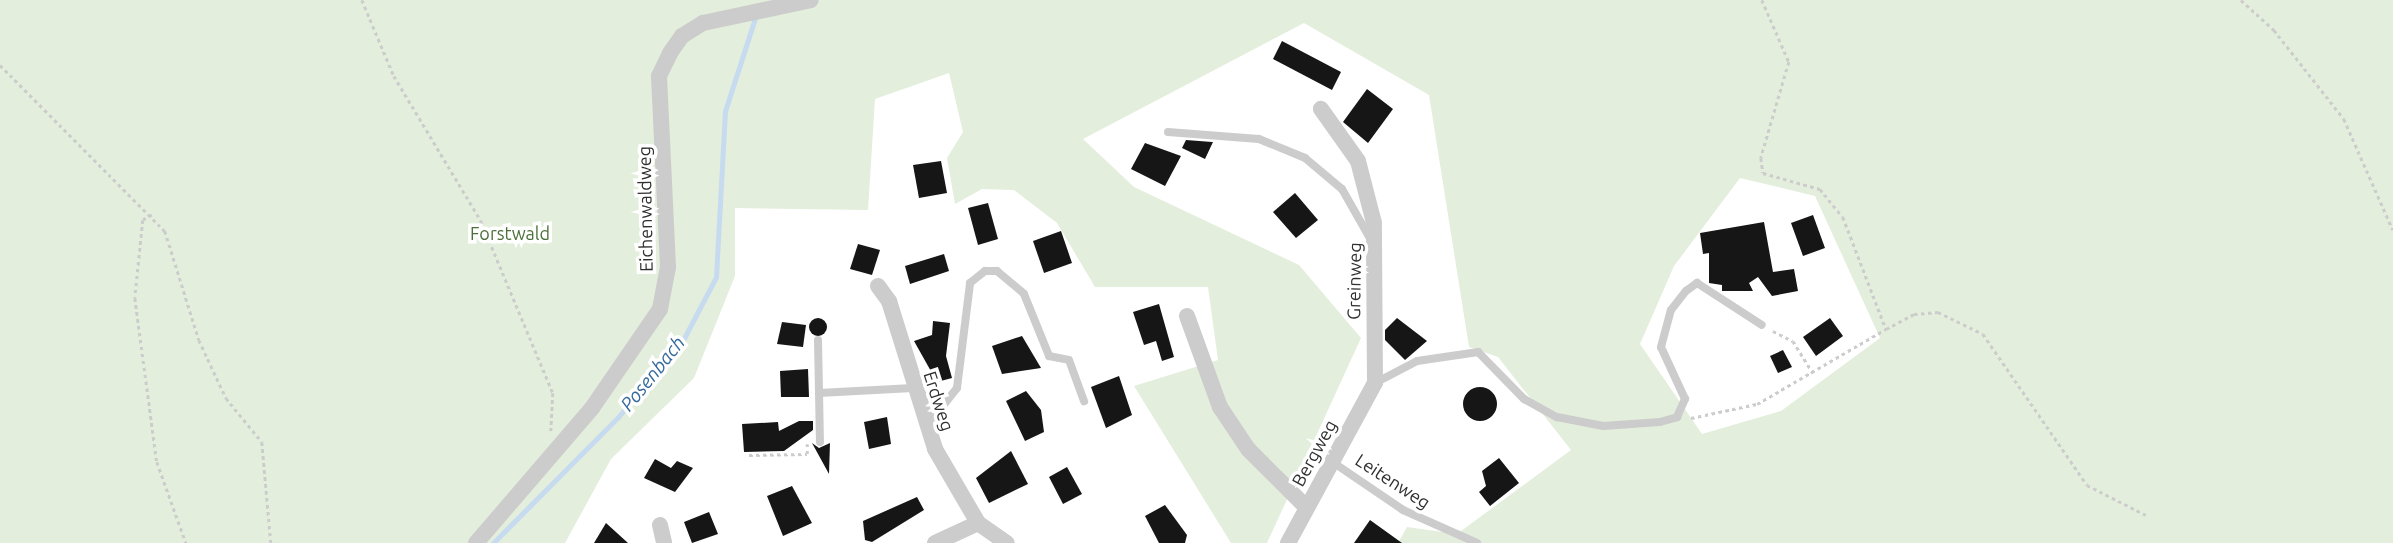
<!DOCTYPE html>
<html>
<head>
<meta charset="utf-8">
<style>
	body { margin:0 }
	#map { position:relative; width:2393px; height:543px; overflow:hidden; background:#fff; font-family:Ubuntu,sans-serif }
	div>[style] { position:absolute }
	[style*='--x'] { left:calc(var(--x)*1px); top:calc(var(--y)*1px); width:calc(var(--w)*1px); rotate:calc(var(--a)*1deg) }
	.green>* { inset:0; background:#e4eedc }
	.stream>* { height:5px; margin:-2.5px; padding:0 2.5px; transform-origin:2.5px; border-radius:2.5px; background:#c6dbef }
	.building>* { inset:0; background:#161616 }
	.round { border-radius:50% }
	.path>* { height:2.5px; margin-top:-1.25px; transform-origin:0; background:repeating-linear-gradient(90deg,#ccc 0 3.5px,transparent 0 7px) }
	.lane>* { height:8px; margin:-4px; padding:0 4px; transform-origin:4px; border-radius:4px; background:#ccc }
	.street>* { height:16px; margin:-8px; padding:0 8px; transform-origin:8px; border-radius:8px; background:#ccc }
	span { translate:-50% -50%; white-space:nowrap; text-align:center; line-height:1.15; -webkit-text-stroke:7px #fff; paint-order:stroke }
	.street-label { font-size:18px; color:#2f2f2f }
	.park-label { font-size:18px; color:#4c7038 }
	.water-label { font-size:19px; color:#35699a; font-style:italic }
</style>
</head>
<body>
<div id="map">
	<div class="green">
		<i style="clip-path:polygon(evenodd,0 0,2393px 0,2393px 543px,1398px 543px,1407px 527px,1457px 534px,1571px 450px,1498px 357px,1469px 347px,1429px 95px,1304px 23px,1083px 139px,1134px 187px,1299px 265px,1361px 338px,1267px 543px,1231px 543px,1134px 386px,1218px 360px,1208px 287px,1095px 287px,1057px 223px,1014px 190px,982px 189px,955px 204px,947px 158px,963px 132px,949px 73px,875px 99px,868px 210px,735px 208px,735px 276px,694px 378px,611px 459px,565px 543px,0 543px,0 0,1740px 178px,1815px 196px,1880px 338px,1781px 411px,1702px 434px,1640px 344px,1674px 266px,1740px 178px)"></i>
	</div>
	<div class="stream">
		<i style="--x:493;--y:543;--w:179;--a:-45.2"></i>
		<i style="--x:619;--y:416;--w:97;--a:-49.6"></i>
		<i style="--x:682;--y:342;--w:73;--a:-62.4"></i>
		<i style="--x:716;--y:277;--w:166;--a:-86.9"></i>
		<i style="--x:725;--y:111;--w:101;--a:-72.1"></i>
	</div>
	<div class="building">
		<i style="clip-path:polygon(1282px 41px,1341px 72px,1332px 90px,1273px 59px)"></i>
		<i style="clip-path:polygon(1367px 89px,1393px 109px,1368px 143px,1343px 122px)"></i>
		<i style="clip-path:polygon(1186px 140px,1212px 142px,1213px 142px,1205px 159px,1182px 148px)"></i>
		<i style="clip-path:polygon(1145px 143px,1181px 156px,1165px 186px,1131px 169px)"></i>
		<i style="clip-path:polygon(941px 161px,947px 193px,919px 198px,913px 165px)"></i>
		<i style="clip-path:polygon(1295px 193px,1318px 220px,1296px 238px,1273px 212px)"></i>
		<i style="clip-path:polygon(988px 203px,998px 239px,978px 245px,968px 208px)"></i>
		<i style="clip-path:polygon(1813px 215px,1825px 248px,1803px 256px,1791px 223px)"></i>
		<i style="clip-path:polygon(1764px 222px,1773px 272px,1794px 269px,1798px 291px,1772px 296px,1758px 277px,1749px 283px,1753px 291px,1722px 291px,1722px 285px,1709px 283px,1709px 253px,1703px 254px,1700px 233px)"></i>
		<i style="clip-path:polygon(1061px 231px,1072px 263px,1044px 273px,1033px 241px)"></i>
		<i style="clip-path:polygon(858px 244px,880px 250px,872px 275px,850px 269px)"></i>
		<i style="clip-path:polygon(944px 254px,949px 271px,910px 284px,905px 266px)"></i>
		<i style="clip-path:polygon(1159px 304px,1174px 357px,1162px 361px,1156px 341px,1144px 345px,1133px 312px)"></i>
		<i style="clip-path:polygon(1397px 318px,1427px 341px,1405px 360px,1385px 340px,1385px 330px)"></i>
		<i style="clip-path:polygon(1830px 318px,1843px 336px,1816px 356px,1803px 337px)"></i>
		<i class="round" style="left:809px;top:318px;width:18px;height:18px"></i>
		<i style="clip-path:polygon(933px 321px,950px 323px,946px 356px,952px 378px,937px 382px,914px 341px,932px 335px)"></i>
		<i style="clip-path:polygon(782px 322px,806px 325px,803px 347px,777px 344px)"></i>
		<i style="clip-path:polygon(1022px 336px,1041px 368px,1002px 374px,992px 346px)"></i>
		<i style="clip-path:polygon(1783px 350px,1792px 367px,1778px 373px,1770px 356px)"></i>
		<i style="clip-path:polygon(808px 369px,809px 397px,781px 397px,780px 371px)"></i>
		<i style="clip-path:polygon(1119px 376px,1132px 415px,1106px 428px,1091px 387px)"></i>
		<i class="round" style="left:1463px;top:387px;width:34px;height:34px"></i>
		<i style="clip-path:polygon(1026px 391px,1041px 410px,1044px 432px,1025px 441px,1006px 401px)"></i>
		<i style="clip-path:polygon(887px 417px,891px 444px,869px 449px,864px 422px)"></i>
		<i style="clip-path:polygon(799px 421px,813px 421px,813px 430px,784px 451px,744px 452px,742px 424px,778px 422px,779px 431px)"></i>
		<i style="clip-path:polygon(812px 443px,819px 448px,830px 443px,829px 474px)"></i>
		<i style="clip-path:polygon(1011px 451px,1028px 484px,989px 503px,976px 478px)"></i>
		<i style="clip-path:polygon(1499px 458px,1519px 483px,1490px 506px,1479px 492px,1486px 486px,1482px 471px)"></i>
		<i style="clip-path:polygon(655px 459px,671px 468px,677px 461px,693px 468px,675px 492px,644px 478px)"></i>
		<i style="clip-path:polygon(1067px 467px,1082px 494px,1063px 504px,1049px 477px)"></i>
		<i style="clip-path:polygon(792px 486px,812px 523px,783px 536px,767px 496px)"></i>
		<i style="clip-path:polygon(917px 497px,924px 510px,872px 542px,865px 540px,863px 521px)"></i>
		<i style="clip-path:polygon(1165px 505px,1187px 535px,1185px 543px,1159px 543px,1145px 516px)"></i>
		<i style="clip-path:polygon(709px 512px,718px 534px,692px 543px,684px 522px)"></i>
		<i style="clip-path:polygon(1370px 520px,1402px 543px,1354px 543px)"></i>
		<i style="clip-path:polygon(606px 523px,628px 543px,594px 543px)"></i>
	</div>
	<div class="path">
		<i style="--x:362;--y:0;--w:82;--a:67.2"></i>
		<i style="--x:394;--y:76;--w:169;--a:59"></i>
		<i style="--x:481;--y:221;--w:186;--a:67.3"></i>
		<i style="--x:553;--y:393;--w:38;--a:93"></i>
		<i style="--x:1762;--y:0;--w:68;--a:66.5"></i>
		<i style="--x:1789;--y:62;--w:100;--a:106.3"></i>
		<i style="--x:1761;--y:158;--w:15;--a:82"></i>
		<i style="--x:1763;--y:173;--w:59;--a:15.7"></i>
		<i style="--x:1820;--y:189;--w:36;--a:51"></i>
		<i style="--x:1843;--y:217;--w:120;--a:69"></i>
		<i style="--x:2241;--y:0;--w:45;--a:42.3"></i>
		<i style="--x:2274;--y:30;--w:113;--a:51.8"></i>
		<i style="--x:2344;--y:119;--w:121;--a:66.2"></i>
		<i style="--x:0;--y:65;--w:234;--a:45.2"></i>
		<i style="--x:165;--y:231;--w:114;--a:72.7"></i>
		<i style="--x:199;--y:340;--w:64;--a:65"></i>
		<i style="--x:226;--y:398;--w:57;--a:50.7"></i>
		<i style="--x:262;--y:442;--w:101;--a:84.9"></i>
		<i style="--x:152;--y:215;--w:10;--a:151"></i>
		<i style="--x:143;--y:220;--w:78;--a:95.9"></i>
		<i style="--x:135;--y:298;--w:165;--a:82.4"></i>
		<i style="--x:157;--y:462;--w:86;--a:70.3"></i>
		<i style="--x:1773;--y:331;--w:22;--a:27"></i>
		<i style="--x:1793;--y:341;--w:38;--a:58"></i>
		<i style="--x:1691;--y:418;--w:67;--a:-12"></i>
		<i style="--x:1757;--y:404;--w:149;--a:-30.2"></i>
		<i style="--x:1886;--y:329;--w:32;--a:-28"></i>
		<i style="--x:1914;--y:314;--w:24;--a:-5"></i>
		<i style="--x:1938;--y:312;--w:50;--a:26.1"></i>
		<i style="--x:1983;--y:334;--w:183;--a:55.4"></i>
		<i style="--x:2087;--y:485;--w:66;--a:27"></i>
		<i style="--x:749;--y:455;--w:58;--a:-1"></i>
		<i style="--x:807;--y:454;--w:10;--a:-90"></i>
	</div>
	<div class="lane">
		<i style="--x:1168;--y:132;--w:91;--a:4.4"></i>
		<i style="--x:1259;--y:139;--w:50;--a:22.4"></i>
		<i style="--x:1305;--y:158;--w:48;--a:40"></i>
		<i style="--x:1342;--y:189;--w:59;--a:60.4"></i>
		<i style="--x:818;--y:340;--w:102;--a:88.9"></i>
		<i style="--x:1375;--y:383;--w:47;--a:-27.6"></i>
		<i style="--x:1417;--y:361;--w:62;--a:-8.4"></i>
		<i style="--x:1478;--y:352;--w:66;--a:45.6"></i>
		<i style="--x:1524;--y:399;--w:38;--a:29"></i>
		<i style="--x:1557;--y:417;--w:47;--a:11.1"></i>
		<i style="--x:1603;--y:426;--w:57;--a:-4"></i>
		<i style="--x:1660;--y:422;--w:18;--a:-16"></i>
		<i style="--x:1677;--y:417;--w:20;--a:-66"></i>
		<i style="--x:1685;--y:399;--w:57;--a:-114.8"></i>
		<i style="--x:1661;--y:347;--w:38;--a:-75"></i>
		<i style="--x:1671;--y:310;--w:24;--a:-52"></i>
		<i style="--x:1686;--y:291;--w:14;--a:-36"></i>
		<i style="--x:1697;--y:283;--w:77;--a:32.9"></i>
		<i style="--x:819;--y:393;--w:94;--a:-3"></i>
		<i style="--x:927;--y:426;--w:48;--a:-51.7"></i>
		<i style="--x:957;--y:388;--w:106;--a:-82.9"></i>
		<i style="--x:970;--y:283;--w:19;--a:-39"></i>
		<i style="--x:985;--y:271;--w:12;--a:0"></i>
		<i style="--x:997;--y:271;--w:35;--a:40"></i>
		<i style="--x:1024;--y:294;--w:67;--a:68"></i>
		<i style="--x:1049;--y:356;--w:20;--a:11"></i>
		<i style="--x:1069;--y:360;--w:44;--a:69.9"></i>
		<i style="--x:1331;--y:461;--w:87;--a:34.2"></i>
		<i style="--x:1403;--y:510;--w:81;--a:24"></i>
	</div>
	<div class="street">
		<i style="--x:878;--y:286;--w:19;--a:54"></i>
		<i style="--x:889;--y:301;--w:155;--a:72.7"></i>
		<i style="--x:935;--y:449;--w:86;--a:59.8"></i>
		<i style="--x:1187;--y:316;--w:97;--a:70.1"></i>
		<i style="--x:1220;--y:407;--w:50;--a:56.3"></i>
		<i style="--x:1248;--y:449;--w:82;--a:45"></i>
		<i style="--x:660;--y:525;--w:18;--a:77"></i>
		<i style="--x:476;--y:543;--w:178;--a:-49.3"></i>
		<i style="--x:592;--y:408;--w:120;--a:-55.5"></i>
		<i style="--x:660;--y:309;--w:43;--a:-79.2"></i>
		<i style="--x:668;--y:267;--w:191;--a:-92.7"></i>
		<i style="--x:659;--y:76;--w:25;--a:-64"></i>
		<i style="--x:670;--y:53;--w:21;--a:-55"></i>
		<i style="--x:682;--y:36;--w:25;--a:-32"></i>
		<i style="--x:703;--y:23;--w:110;--a:-12"></i>
		<i style="--x:935;--y:543;--w:47;--a:-24.9"></i>
		<i style="--x:978;--y:523;--w:35;--a:35"></i>
		<i style="--x:1288;--y:543;--w:182;--a:-61.5"></i>
		<i style="--x:1375;--y:383;--w:160;--a:-90.4"></i>
		<i style="--x:1374;--y:223;--w:64;--a:-104.5"></i>
		<i style="--x:1358;--y:161;--w:64;--a:-125.4"></i>
	</div>
	<div class="street-label">
		<span style="left:645px;top:209px;rotate:-91deg">Eichenwaldweg</span>
		<span style="left:1354px;top:281px;rotate:-89deg">Greinweg</span>
		<span style="left:939px;top:401px;rotate:72deg">Erdweg</span>
		<span style="left:1314px;top:453px;rotate:-61deg">Bergweg</span>
		<span style="left:1393px;top:481px;rotate:33deg">Leitenweg</span>
	</div>
	<div class="park-label">
		<span style="left:510px;top:233px">Forstwald</span>
	</div>
	<div class="water-label">
		<span style="left:653px;top:374px;rotate:-51deg">Posenbach</span>
	</div>
</div>
</body>
</html>
